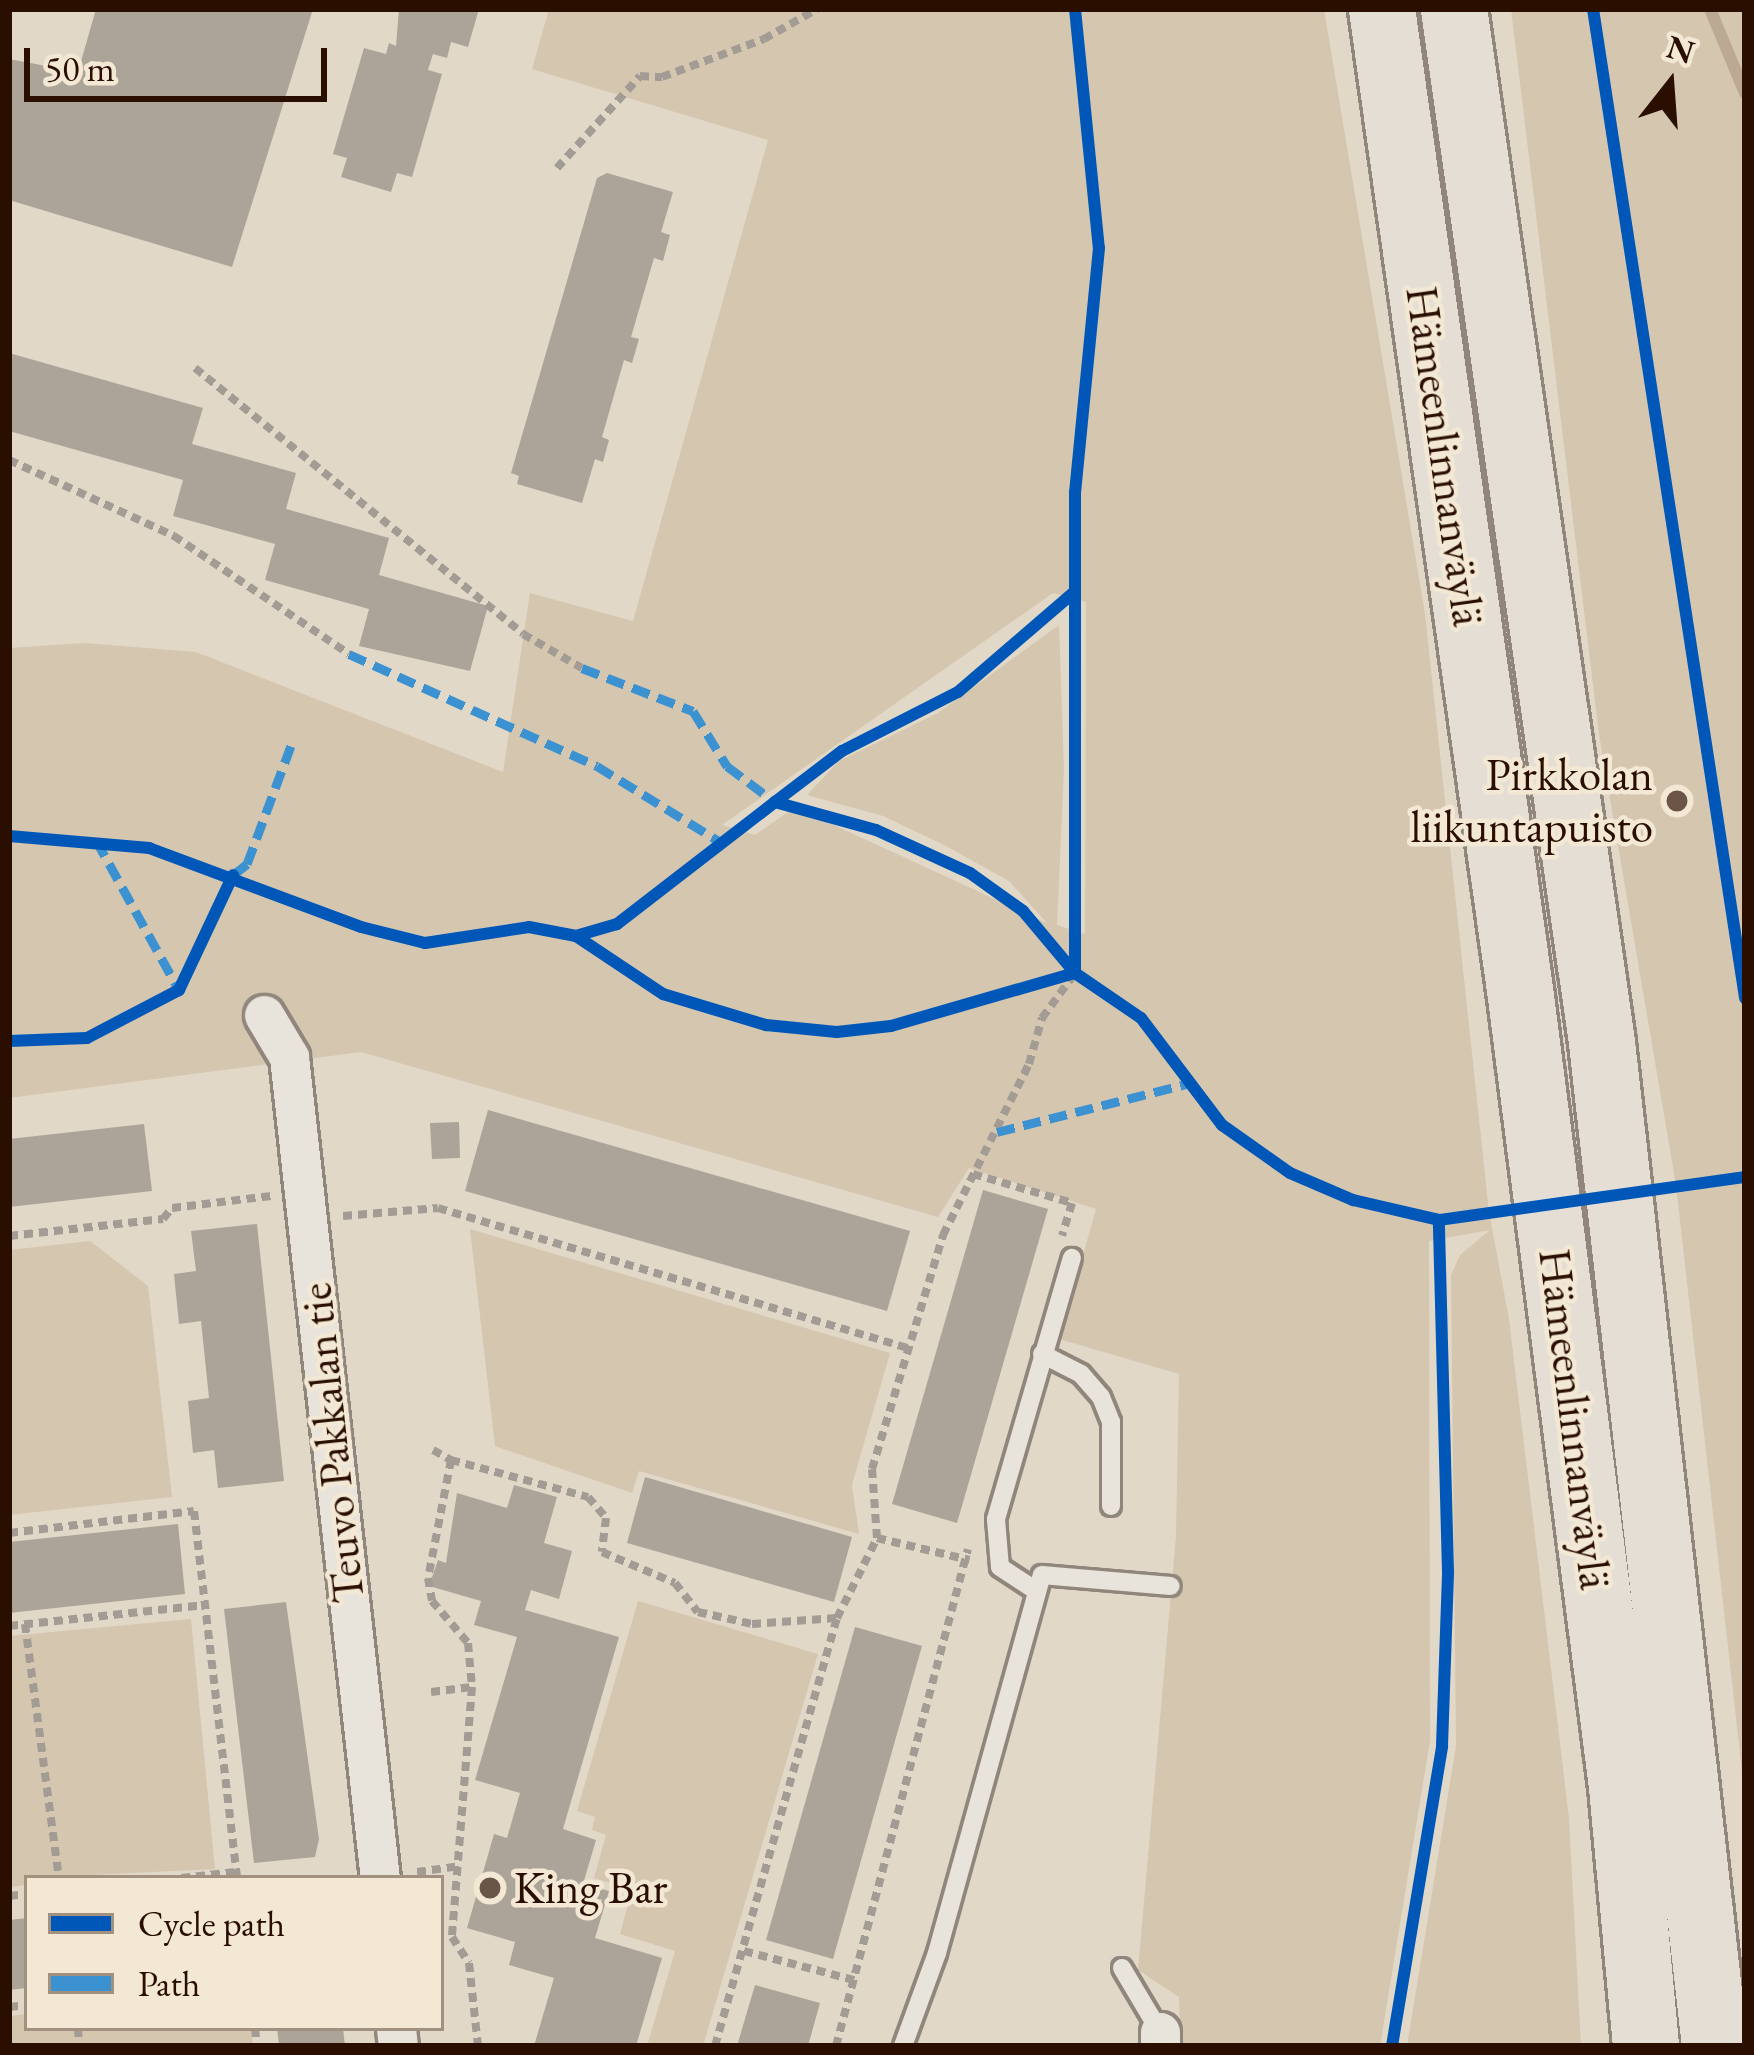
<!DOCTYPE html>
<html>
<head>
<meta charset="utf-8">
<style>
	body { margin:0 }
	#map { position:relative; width:1754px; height:2055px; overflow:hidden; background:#e2d8c8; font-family:"EB Garamond",serif }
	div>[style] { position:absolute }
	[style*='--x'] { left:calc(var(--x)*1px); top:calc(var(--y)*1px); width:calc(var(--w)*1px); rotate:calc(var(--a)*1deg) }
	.green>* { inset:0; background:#d5c6b0 }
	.stream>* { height:12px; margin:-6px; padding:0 6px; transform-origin:6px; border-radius:6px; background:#bba994 }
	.building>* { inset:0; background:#aca498 }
	.path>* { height:8px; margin-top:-4px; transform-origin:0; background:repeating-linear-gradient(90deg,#a29c94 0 9px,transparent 0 15px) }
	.roads { filter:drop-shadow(3px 0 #90867c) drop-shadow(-3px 0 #90867c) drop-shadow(0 3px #90867c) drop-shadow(0 -3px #90867c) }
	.lane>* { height:18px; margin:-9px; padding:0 9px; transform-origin:9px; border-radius:9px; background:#e8e3db }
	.street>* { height:39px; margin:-19.5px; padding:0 19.5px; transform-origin:19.5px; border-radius:19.5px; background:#e8e3db }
	.highway>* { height:66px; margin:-33px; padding:0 33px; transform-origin:33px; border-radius:33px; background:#e4ded5 }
	.quiet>* { height:9px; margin-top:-4.5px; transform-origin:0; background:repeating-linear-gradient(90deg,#3c92d0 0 18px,transparent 0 27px) }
	.cycleway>* { height:12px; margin:-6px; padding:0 6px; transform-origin:6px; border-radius:6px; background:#0057b8 }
	.dots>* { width:33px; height:33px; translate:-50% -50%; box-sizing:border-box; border:6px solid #f3e8d4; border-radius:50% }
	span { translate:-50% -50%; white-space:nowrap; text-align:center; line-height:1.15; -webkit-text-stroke:9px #f3e8d4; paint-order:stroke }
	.street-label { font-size:45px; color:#2a0e00 }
	.poi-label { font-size:45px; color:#2a0e00 }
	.right { translate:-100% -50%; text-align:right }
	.left { translate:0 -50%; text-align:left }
	.frame { position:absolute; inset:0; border:12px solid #2a0e00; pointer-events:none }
	.legend { position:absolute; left:24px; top:1875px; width:420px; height:156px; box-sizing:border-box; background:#f3e8d4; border:3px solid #a3917f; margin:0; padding:15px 21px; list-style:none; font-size:36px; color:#2a0e00 }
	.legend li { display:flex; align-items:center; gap:24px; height:60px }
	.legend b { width:60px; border:3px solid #a3917f }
	.north { position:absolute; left:1610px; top:24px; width:120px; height:120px; -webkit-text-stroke:9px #f3e8d4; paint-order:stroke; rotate:17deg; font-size:33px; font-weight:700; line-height:48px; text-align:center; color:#2a0e00 }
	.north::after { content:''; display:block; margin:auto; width:42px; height:54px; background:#2a0e00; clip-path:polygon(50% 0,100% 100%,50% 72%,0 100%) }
	.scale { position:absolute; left:24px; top:48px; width:303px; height:54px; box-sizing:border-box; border:6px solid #2a0e00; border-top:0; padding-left:15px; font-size:36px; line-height:42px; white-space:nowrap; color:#2a0e00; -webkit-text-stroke:9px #f3e8d4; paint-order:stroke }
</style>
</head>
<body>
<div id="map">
	<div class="green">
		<i style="clip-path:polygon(evenodd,549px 9px,1324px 9px,1425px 614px,1489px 1212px,1509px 1319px,1569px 1818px,1581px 2046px,1407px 2046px,1456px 1746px,1451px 1275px,1460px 1255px,1490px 1230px,1429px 1241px,1430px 1741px,1380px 2046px,1180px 2046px,1179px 1997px,1138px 1970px,1176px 1536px,1179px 1374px,1059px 1339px,1096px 1209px,969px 1168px,938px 1217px,361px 1052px,9px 1098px,9px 648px,84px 643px,196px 652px,503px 772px,530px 593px,633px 621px,768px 140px,532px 69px,549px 9px,1053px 593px,1086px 602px,1085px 934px,1057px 925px,1064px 769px,1059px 625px,938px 713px,839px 761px,807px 795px,883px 816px,944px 845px,1009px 881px,1047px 923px,808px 813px,788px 812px,755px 835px,722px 825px,1053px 593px)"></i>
		<i style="clip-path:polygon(1511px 9px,1745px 9px,1745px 1798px,1676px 1185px,1599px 734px)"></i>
		<i style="clip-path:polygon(470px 1229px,890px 1353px,852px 1485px,859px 1534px,639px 1471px,632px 1493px,495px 1446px)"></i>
		<i style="clip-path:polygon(90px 1241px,148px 1286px,172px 1497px,9px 1515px,9px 1250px)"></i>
		<i style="clip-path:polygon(638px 1601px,818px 1654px,703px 2046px,647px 2046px,675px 1951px,620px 1934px,632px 1890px,594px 1878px,606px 1835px,592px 1830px,595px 1817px,577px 1811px)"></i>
		<i style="clip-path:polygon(191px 1619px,215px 1869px,27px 1878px,27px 1885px,9px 1887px,9px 1636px)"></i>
		<i style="clip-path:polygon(27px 2014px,27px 2028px,251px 2028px,253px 2046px,9px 2046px,9px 2016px)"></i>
	</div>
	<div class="stream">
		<i style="--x:1710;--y:9;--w:91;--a:67.4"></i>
	</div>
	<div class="building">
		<i style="clip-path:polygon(96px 9px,313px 9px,232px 267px,9px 200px,9px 59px,78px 72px)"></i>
		<i style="clip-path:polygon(399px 9px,479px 9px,468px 47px,451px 42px,447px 58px,433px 54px,428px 70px,442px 74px,412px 177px,397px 173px,391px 192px,341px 177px,347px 158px,333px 154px,364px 48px,386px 54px,389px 43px,396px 46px)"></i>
		<i style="clip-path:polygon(607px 173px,673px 192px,661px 232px,670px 235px,663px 261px,654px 258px,631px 337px,639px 339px,632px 363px,624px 360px,602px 437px,609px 440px,603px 462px,595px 459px,582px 503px,517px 484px,519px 476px,511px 473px,597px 178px)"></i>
		<i style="clip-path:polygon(9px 353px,203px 408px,192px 444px,296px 473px,286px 509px,389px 538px,379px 575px,488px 606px,470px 671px,359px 646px,369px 609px,265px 580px,275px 544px,173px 516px,183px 480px,9px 431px)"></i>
		<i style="clip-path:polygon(488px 1110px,910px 1231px,887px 1311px,465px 1191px)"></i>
		<i style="clip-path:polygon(459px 1122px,460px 1158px,432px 1159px,430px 1123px)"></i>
		<i style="clip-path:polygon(144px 1124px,152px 1191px,9px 1207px,9px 1139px)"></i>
		<i style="clip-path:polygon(983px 1190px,1048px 1209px,957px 1523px,892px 1504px)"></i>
		<i style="clip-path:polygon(257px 1224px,284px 1481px,218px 1488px,214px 1450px,193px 1453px,188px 1401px,209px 1398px,201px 1321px,179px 1324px,174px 1274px,196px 1271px,191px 1231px)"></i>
		<i style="clip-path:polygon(645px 1477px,852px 1537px,834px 1602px,627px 1543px)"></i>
		<i style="clip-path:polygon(514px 1485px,557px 1497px,544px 1543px,572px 1551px,559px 1599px,531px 1590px,525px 1610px,619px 1637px,563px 1829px,596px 1840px,583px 1884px,609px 1891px,595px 1938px,662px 1958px,636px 2046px,534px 2046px,554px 1978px,509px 1965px,515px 1942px,467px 1928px,494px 1834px,507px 1838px,520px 1793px,475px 1780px,517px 1637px,474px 1625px,481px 1601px,429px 1586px,438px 1560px,446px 1563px,457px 1493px,507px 1508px)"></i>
		<i style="clip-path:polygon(178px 1524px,185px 1594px,9px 1613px,9px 1542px)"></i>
		<i style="clip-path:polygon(286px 1602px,319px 1839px,315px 1857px,254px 1863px,224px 1609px)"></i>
		<i style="clip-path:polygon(855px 1627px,922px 1646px,833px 1959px,766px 1940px)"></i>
		<i style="clip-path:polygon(27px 1918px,27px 1988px,9px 1990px,9px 1920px)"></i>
		<i style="clip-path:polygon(755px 1985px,820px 2003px,808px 2046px,737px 2046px)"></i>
		<i style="clip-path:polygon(277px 2028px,343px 2028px,345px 2046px,279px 2046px)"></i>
	</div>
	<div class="path">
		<i style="--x:557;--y:168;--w:124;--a:-47.9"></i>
		<i style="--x:640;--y:76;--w:22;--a:3"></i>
		<i style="--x:662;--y:77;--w:109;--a:-20.4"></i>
		<i style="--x:764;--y:39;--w:61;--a:-29.5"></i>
		<i style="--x:195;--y:368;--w:422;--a:39"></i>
		<i style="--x:523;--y:634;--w:68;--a:30"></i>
		<i style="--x:9;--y:460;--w:182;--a:24.7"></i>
		<i style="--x:174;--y:536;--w:211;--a:34"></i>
		<i style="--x:973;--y:1174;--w:103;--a:16.3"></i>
		<i style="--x:1072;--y:1203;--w:34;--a:107"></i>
		<i style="--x:343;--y:1216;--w:95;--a:-4.8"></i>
		<i style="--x:438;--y:1208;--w:491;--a:16.6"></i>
		<i style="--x:9;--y:1236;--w:155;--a:-6.3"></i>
		<i style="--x:163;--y:1219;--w:14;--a:-51"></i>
		<i style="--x:172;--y:1208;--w:100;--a:-6.9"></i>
		<i style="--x:433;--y:1450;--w:21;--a:29"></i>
		<i style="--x:451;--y:1460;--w:120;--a:101"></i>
		<i style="--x:428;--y:1578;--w:23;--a:80"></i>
		<i style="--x:432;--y:1601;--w:55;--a:49.4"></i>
		<i style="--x:468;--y:1643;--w:44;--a:84.8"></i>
		<i style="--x:472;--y:1687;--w:251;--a:94.6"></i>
		<i style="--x:452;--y:1937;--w:31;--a:57"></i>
		<i style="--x:469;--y:1963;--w:83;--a:83.8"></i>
		<i style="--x:451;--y:1460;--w:142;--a:15.1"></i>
		<i style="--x:588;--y:1497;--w:28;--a:49"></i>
		<i style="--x:606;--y:1518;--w:34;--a:97"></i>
		<i style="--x:602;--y:1552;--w:79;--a:23"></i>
		<i style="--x:675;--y:1583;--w:37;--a:52"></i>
		<i style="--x:698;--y:1612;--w:55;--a:12.5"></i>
		<i style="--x:752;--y:1624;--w:85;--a:-4"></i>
		<i style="--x:9;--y:1533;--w:186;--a:-6.8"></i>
		<i style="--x:194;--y:1511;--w:370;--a:83.3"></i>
		<i style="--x:877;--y:1538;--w:95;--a:13.4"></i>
		<i style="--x:25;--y:1624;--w:256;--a:82.4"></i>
		<i style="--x:9;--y:1626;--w:197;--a:-6.1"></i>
		<i style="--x:431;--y:1692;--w:41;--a:-7"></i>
		<i style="--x:417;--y:1872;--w:43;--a:-7.9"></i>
		<i style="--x:181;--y:1878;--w:55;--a:-6.2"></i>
		<i style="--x:9;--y:1896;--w:18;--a:-6"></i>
		<i style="--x:744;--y:1951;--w:114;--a:14.8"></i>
		<i style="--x:9;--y:2007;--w:18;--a:-6"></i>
		<i style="--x:78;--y:2028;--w:18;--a:87"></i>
		<i style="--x:255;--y:2028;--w:18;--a:84"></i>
		<i style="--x:715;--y:2046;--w:445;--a:-74.1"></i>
		<i style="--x:837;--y:1618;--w:89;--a:-63.4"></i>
		<i style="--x:877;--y:1538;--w:69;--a:-94.1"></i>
		<i style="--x:872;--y:1469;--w:245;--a:-73.1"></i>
		<i style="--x:943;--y:1235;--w:191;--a:-63.3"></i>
		<i style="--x:1029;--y:1064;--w:48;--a:-74.2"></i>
		<i style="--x:1042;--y:1018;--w:56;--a:-53.7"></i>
		<i style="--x:836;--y:2046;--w:514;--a:-75.13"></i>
	</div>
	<div class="roads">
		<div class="lane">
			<i style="--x:1042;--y:1354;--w:44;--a:27.1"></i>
			<i style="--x:1081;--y:1374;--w:30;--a:49"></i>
			<i style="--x:1101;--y:1397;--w:27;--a:68"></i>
			<i style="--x:1111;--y:1422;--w:84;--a:90"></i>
			<i style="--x:1035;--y:1590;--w:42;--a:-146.7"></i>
			<i style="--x:1000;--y:1567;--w:48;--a:-94.8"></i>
			<i style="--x:996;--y:1519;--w:272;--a:-73.8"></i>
			<i style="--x:1122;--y:1968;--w:74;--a:59.3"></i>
			<i style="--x:903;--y:2046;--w:99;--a:-69.9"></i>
			<i style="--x:937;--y:1953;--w:392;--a:-74.5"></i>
			<i style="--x:1042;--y:1575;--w:129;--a:4.9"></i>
		</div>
		<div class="street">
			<i style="--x:264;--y:1015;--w:49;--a:59.2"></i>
			<i style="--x:289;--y:1057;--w:826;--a:83.68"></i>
			<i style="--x:396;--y:2028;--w:18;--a:84"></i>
			<i style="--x:1160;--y:2032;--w:14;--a:90"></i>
		</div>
		<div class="highway">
			<i style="--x:1382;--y:9;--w:998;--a:81.99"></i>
			<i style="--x:1521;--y:997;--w:796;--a:82.71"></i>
			<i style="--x:1622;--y:1787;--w:260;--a:84.7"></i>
			<i style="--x:1454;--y:9;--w:1045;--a:81.85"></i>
			<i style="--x:1602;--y:1043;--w:1009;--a:83.57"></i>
		</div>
	</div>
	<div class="quiet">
		<i style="--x:349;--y:654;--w:272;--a:24.3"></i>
		<i style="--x:597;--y:766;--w:149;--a:31.6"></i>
		<i style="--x:582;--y:668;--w:119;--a:21.2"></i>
		<i style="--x:693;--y:711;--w:65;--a:58.3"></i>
		<i style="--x:727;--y:766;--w:60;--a:36.9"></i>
		<i style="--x:96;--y:840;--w:171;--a:61"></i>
		<i style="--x:233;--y:875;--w:18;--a:-38"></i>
		<i style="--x:247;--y:864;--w:126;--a:-69.6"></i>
		<i style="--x:997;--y:1132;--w:200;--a:-14.2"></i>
	</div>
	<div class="cycleway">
		<i style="--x:1075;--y:9;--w:240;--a:84.3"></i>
		<i style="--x:1099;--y:248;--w:245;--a:95.6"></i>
		<i style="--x:1075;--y:492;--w:481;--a:90"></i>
		<i style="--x:1075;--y:973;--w:80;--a:34.3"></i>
		<i style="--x:1141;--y:1018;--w:134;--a:52.9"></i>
		<i style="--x:1222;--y:1125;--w:83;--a:35.2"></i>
		<i style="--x:1290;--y:1173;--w:69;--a:23.2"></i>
		<i style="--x:1353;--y:1200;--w:88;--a:13.1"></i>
		<i style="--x:1439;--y:1220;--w:309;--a:-8"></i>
		<i style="--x:1593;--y:9;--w:1001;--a:81.26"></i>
		<i style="--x:775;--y:802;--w:84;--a:-37.3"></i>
		<i style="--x:842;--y:751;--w:130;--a:-27"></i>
		<i style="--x:958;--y:692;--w:152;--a:-40.7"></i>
		<i style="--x:9;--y:836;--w:141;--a:4.9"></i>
		<i style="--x:149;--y:848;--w:226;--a:20.4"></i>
		<i style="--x:361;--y:927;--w:66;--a:14"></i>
		<i style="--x:425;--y:943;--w:105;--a:-8.7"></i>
		<i style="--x:529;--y:927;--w:48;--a:10.8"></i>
		<i style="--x:576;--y:936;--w:105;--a:33.7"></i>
		<i style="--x:663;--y:994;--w:108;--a:16.8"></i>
		<i style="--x:766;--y:1025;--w:71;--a:5.6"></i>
		<i style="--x:837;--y:1032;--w:54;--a:-6.3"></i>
		<i style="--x:891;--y:1026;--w:191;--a:-16.1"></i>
		<i style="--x:1075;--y:973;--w:81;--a:-130"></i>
		<i style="--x:1023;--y:911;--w:65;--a:-144.4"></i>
		<i style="--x:970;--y:873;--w:103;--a:-155.4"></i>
		<i style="--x:876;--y:830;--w:105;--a:-164.5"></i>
		<i style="--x:775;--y:802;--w:200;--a:142.3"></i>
		<i style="--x:617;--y:924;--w:43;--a:163.7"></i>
		<i style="--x:9;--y:1041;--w:78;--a:-2.2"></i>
		<i style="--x:87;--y:1038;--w:104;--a:-27.6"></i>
		<i style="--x:179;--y:990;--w:127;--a:-64.8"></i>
		<i style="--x:1392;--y:2046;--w:304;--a:-80.5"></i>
		<i style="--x:1442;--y:1746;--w:174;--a:-88"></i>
		<i style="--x:1448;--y:1572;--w:352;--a:-91.5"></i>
	</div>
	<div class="dots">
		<i style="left:1677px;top:801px;background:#6a5546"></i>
		<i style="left:490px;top:1888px;background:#6a5546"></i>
	</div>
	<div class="street-label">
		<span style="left:1445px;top:456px;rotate:82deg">Hämeenlinnanväylä</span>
		<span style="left:1575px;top:1419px;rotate:83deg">Hämeenlinnanväylä</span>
		<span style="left:332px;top:1443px;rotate:-96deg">Teuvo Pakkalan tie</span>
	</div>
	<div class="poi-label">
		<span class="right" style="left:1653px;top:801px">Pirkkolan<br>liikuntapuisto</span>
		<span class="left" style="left:514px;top:1888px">King Bar</span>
	</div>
	<div class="frame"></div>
	<ul class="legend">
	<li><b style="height:15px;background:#0057b8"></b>Cycle path</li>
	<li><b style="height:15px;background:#3c92d0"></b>Path</li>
	</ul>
	<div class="north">N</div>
	<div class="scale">50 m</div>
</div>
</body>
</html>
